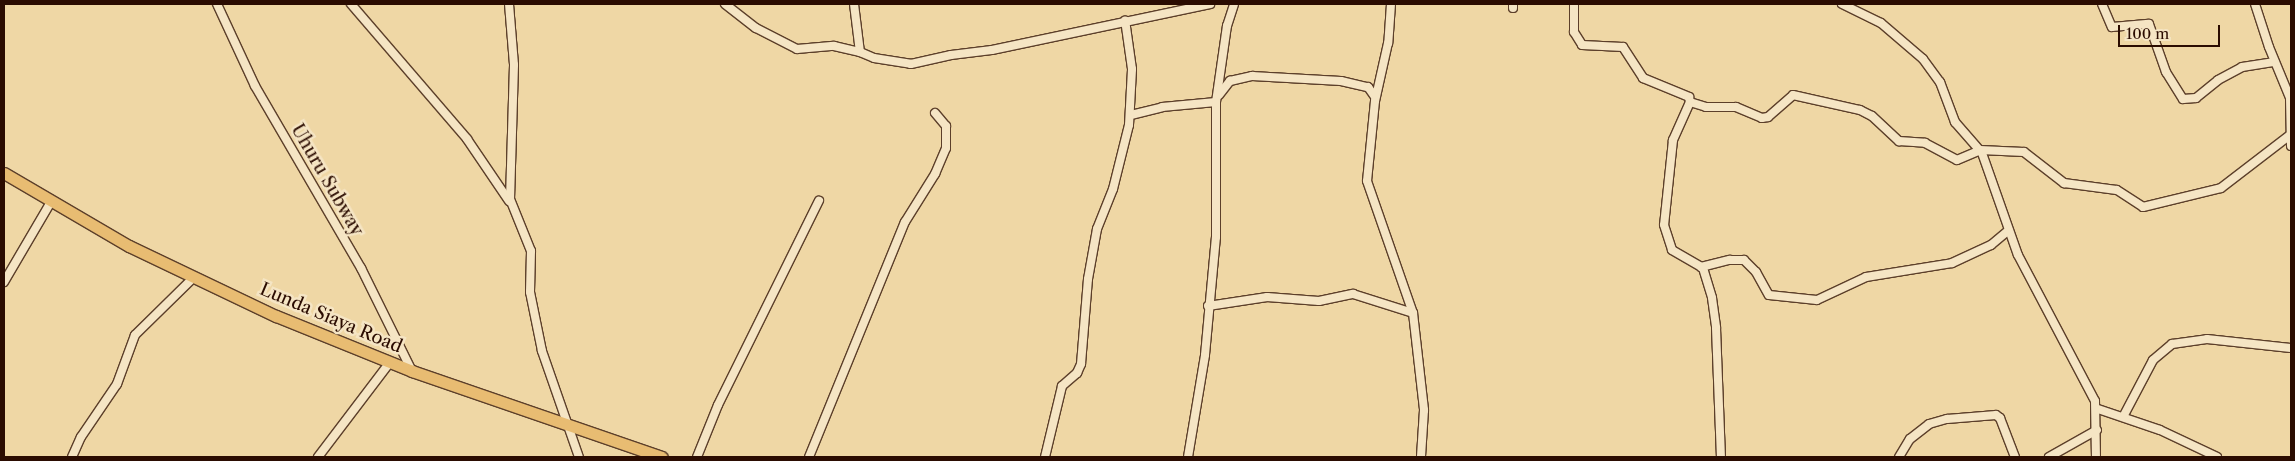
<!DOCTYPE html>
<html>
<head>
<meta charset="utf-8">
<style>
	body { margin:0 }
	#map { position:relative; width:2295px; height:461px; overflow:hidden; background:#efd7a5; font-family:"Libre Caslon Text",serif }
	div>[style] { position:absolute }
	[style*='--x'] { left:calc(var(--x)*1px); top:calc(var(--y)*1px); width:calc(var(--w)*1px); rotate:calc(var(--a)*1deg) }
	.roads { filter:drop-shadow(1px 0 #5c3f2a) drop-shadow(-1px 0 #5c3f2a) drop-shadow(0 1px #5c3f2a) drop-shadow(0 -1px #5c3f2a) }
	.street>* { height:8px; margin:-4px; padding:0 4px; transform-origin:4px; border-radius:4px; background:#f5e5c4 }
	.primary>* { height:11px; margin:-5.5px; padding:0 5.5px; transform-origin:5.5px; border-radius:5.5px; background:#e8bc72 }
	span { translate:-50% -50%; white-space:nowrap; text-align:center; line-height:1.15; -webkit-text-stroke:5px #f5e5c4; paint-order:stroke }
	.street-label { font-size:18px; color:#2b0c01 }
	.frame { position:absolute; inset:0; border:5px solid #2b0c01; pointer-events:none }
	.scale { position:absolute; left:2118px; top:25px; width:102px; height:22px; box-sizing:border-box; border:2px solid #2b0c01; border-top:0; padding-left:6px; font-size:15px; line-height:18px; white-space:nowrap; color:#2b0c01; -webkit-text-stroke:4px #f5e5c4; paint-order:stroke }
</style>
</head>
<body>
<div id="map">
	<div class="roads">
		<div class="street">
			<i style="--x:217;--y:4;--w:90;--a:65.1"></i>
			<i style="--x:255;--y:86;--w:211;--a:59.8"></i>
			<i style="--x:361;--y:268;--w:115;--a:63.7"></i>
			<i style="--x:351;--y:4;--w:178;--a:49.3"></i>
			<i style="--x:467;--y:139;--w:75;--a:55.9"></i>
			<i style="--x:509;--y:4;--w:61;--a:85.3"></i>
			<i style="--x:514;--y:65;--w:134;--a:91.7"></i>
			<i style="--x:510;--y:199;--w:56;--a:68"></i>
			<i style="--x:531;--y:251;--w:41;--a:91.4"></i>
			<i style="--x:530;--y:292;--w:60;--a:78.5"></i>
			<i style="--x:542;--y:351;--w:112;--a:70.8"></i>
			<i style="--x:725;--y:4;--w:39;--a:38"></i>
			<i style="--x:756;--y:28;--w:46;--a:27.1"></i>
			<i style="--x:797;--y:49;--w:37;--a:-5"></i>
			<i style="--x:834;--y:46;--w:27;--a:13"></i>
			<i style="--x:854;--y:4;--w:48;--a:82.9"></i>
			<i style="--x:860;--y:52;--w:15;--a:23"></i>
			<i style="--x:874;--y:58;--w:37;--a:9"></i>
			<i style="--x:911;--y:64;--w:41;--a:-12.7"></i>
			<i style="--x:951;--y:55;--w:41;--a:-7"></i>
			<i style="--x:992;--y:50;--w:223;--a:-11.9"></i>
			<i style="--x:1391;--y:4;--w:39;--a:94"></i>
			<i style="--x:1388;--y:43;--w:59;--a:102.6"></i>
			<i style="--x:1375;--y:101;--w:80;--a:95.7"></i>
			<i style="--x:1367;--y:181;--w:140;--a:70.8"></i>
			<i style="--x:1574;--y:4;--w:28;--a:90"></i>
			<i style="--x:1574;--y:32;--w:15;--a:58"></i>
			<i style="--x:1582;--y:45;--w:41;--a:2.8"></i>
			<i style="--x:1623;--y:47;--w:37;--a:57"></i>
			<i style="--x:1643;--y:78;--w:50;--a:22.4"></i>
			<i style="--x:1689;--y:97;--w:5;--a:79"></i>
			<i style="--x:1690;--y:102;--w:42;--a:114.1"></i>
			<i style="--x:1673;--y:140;--w:85;--a:96"></i>
			<i style="--x:1664;--y:225;--w:26;--a:72"></i>
			<i style="--x:1672;--y:250;--w:36;--a:30"></i>
			<i style="--x:1703;--y:268;--w:31;--a:73"></i>
			<i style="--x:1712;--y:298;--w:30;--a:82"></i>
			<i style="--x:1716;--y:328;--w:129;--a:87.8"></i>
			<i style="--x:1842;--y:4;--w:43;--a:26"></i>
			<i style="--x:1881;--y:23;--w:55;--a:40.6"></i>
			<i style="--x:1923;--y:59;--w:29;--a:54"></i>
			<i style="--x:1940;--y:82;--w:43;--a:69.4"></i>
			<i style="--x:1955;--y:122;--w:41;--a:48.9"></i>
			<i style="--x:1982;--y:153;--w:108;--a:70.6"></i>
			<i style="--x:2018;--y:255;--w:165;--a:62.2"></i>
			<i style="--x:2095;--y:401;--w:56;--a:89"></i>
			<i style="--x:2102;--y:4;--w:25;--a:67"></i>
			<i style="--x:2112;--y:27;--w:37;--a:-5"></i>
			<i style="--x:2149;--y:24;--w:51;--a:70.5"></i>
			<i style="--x:2166;--y:72;--w:32;--a:58"></i>
			<i style="--x:2183;--y:99;--w:13;--a:-4"></i>
			<i style="--x:2196;--y:98;--w:28;--a:-39"></i>
			<i style="--x:2218;--y:80;--w:27;--a:-28"></i>
			<i style="--x:2242;--y:67;--w:33;--a:-9"></i>
			<i style="--x:2255;--y:4;--w:45;--a:72"></i>
			<i style="--x:2269;--y:47;--w:55;--a:67.6"></i>
			<i style="--x:2290;--y:98;--w:48;--a:88.8"></i>
			<i style="--x:1513;--y:8;--w:4;--a:-90"></i>
			<i style="--x:1219;--y:95;--w:18;--a:-52"></i>
			<i style="--x:1230;--y:81;--w:23;--a:-13"></i>
			<i style="--x:1252;--y:76;--w:89;--a:3.2"></i>
			<i style="--x:1341;--y:81;--w:28;--a:13"></i>
			<i style="--x:1368;--y:87;--w:12;--a:55"></i>
			<i style="--x:1690;--y:102;--w:17;--a:17"></i>
			<i style="--x:1706;--y:107;--w:30;--a:0"></i>
			<i style="--x:1736;--y:107;--w:28;--a:23"></i>
			<i style="--x:1762;--y:118;--w:6;--a:-9"></i>
			<i style="--x:1768;--y:117;--w:33;--a:-41"></i>
			<i style="--x:1793;--y:95;--w:69;--a:12.6"></i>
			<i style="--x:1860;--y:110;--w:13;--a:27"></i>
			<i style="--x:1872;--y:116;--w:37;--a:43"></i>
			<i style="--x:1899;--y:141;--w:26;--a:4"></i>
			<i style="--x:1925;--y:143;--w:36;--a:28"></i>
			<i style="--x:1957;--y:160;--w:25;--a:-23"></i>
			<i style="--x:1980;--y:150;--w:44;--a:2.6"></i>
			<i style="--x:2024;--y:152;--w:51;--a:37.8"></i>
			<i style="--x:2064;--y:183;--w:53;--a:7.5"></i>
			<i style="--x:2117;--y:190;--w:31;--a:33"></i>
			<i style="--x:2143;--y:207;--w:80;--a:-13.7"></i>
			<i style="--x:2221;--y:188;--w:87;--a:-37.5"></i>
			<i style="--x:1131;--y:115;--w:32;--a:-14"></i>
			<i style="--x:1162;--y:107;--w:54;--a:-5.3"></i>
			<i style="--x:1701;--y:267;--w:30;--a:-14"></i>
			<i style="--x:1730;--y:260;--w:14;--a:0"></i>
			<i style="--x:1744;--y:260;--w:17;--a:45"></i>
			<i style="--x:1756;--y:272;--w:26;--a:61"></i>
			<i style="--x:1769;--y:295;--w:48;--a:5.9"></i>
			<i style="--x:1817;--y:300;--w:54;--a:-25.1"></i>
			<i style="--x:1866;--y:277;--w:87;--a:-9.2"></i>
			<i style="--x:1952;--y:263;--w:43;--a:-24.8"></i>
			<i style="--x:1991;--y:245;--w:23;--a:-40"></i>
			<i style="--x:4;--y:282;--w:93;--a:-59.6"></i>
			<i style="--x:1208;--y:306;--w:60;--a:-8.7"></i>
			<i style="--x:1267;--y:297;--w:52;--a:4.4"></i>
			<i style="--x:1319;--y:301;--w:35;--a:-12"></i>
			<i style="--x:1353;--y:294;--w:63;--a:17.6"></i>
			<i style="--x:1413;--y:313;--w:98;--a:83.5"></i>
			<i style="--x:1424;--y:410;--w:47;--a:93.7"></i>
			<i style="--x:2098;--y:409;--w:65;--a:18.7"></i>
			<i style="--x:2160;--y:430;--w:63;--a:25.3"></i>
			<i style="--x:2123;--y:417;--w:64;--a:-62.2"></i>
			<i style="--x:2153;--y:360;--w:25;--a:-40"></i>
			<i style="--x:2172;--y:344;--w:35;--a:-8"></i>
			<i style="--x:2207;--y:339;--w:84;--a:6.1"></i>
			<i style="--x:72;--y:457;--w:22;--a:-66"></i>
			<i style="--x:81;--y:437;--w:64;--a:-55.8"></i>
			<i style="--x:117;--y:384;--w:52;--a:-69.8"></i>
			<i style="--x:135;--y:335;--w:83;--a:-44.5"></i>
			<i style="--x:318;--y:457;--w:119;--a:-52.8"></i>
			<i style="--x:697;--y:457;--w:56;--a:-68"></i>
			<i style="--x:718;--y:405;--w:228;--a:-63.7"></i>
			<i style="--x:809;--y:457;--w:254;--a:-67.8"></i>
			<i style="--x:905;--y:222;--w:57;--a:-58"></i>
			<i style="--x:935;--y:174;--w:28;--a:-67"></i>
			<i style="--x:946;--y:148;--w:22;--a:-90"></i>
			<i style="--x:946;--y:126;--w:17;--a:-130"></i>
			<i style="--x:1045;--y:457;--w:73;--a:-76.5"></i>
			<i style="--x:1062;--y:386;--w:20;--a:-41"></i>
			<i style="--x:1077;--y:373;--w:10;--a:-66"></i>
			<i style="--x:1081;--y:364;--w:85;--a:-85.3"></i>
			<i style="--x:1088;--y:279;--w:51;--a:-79.8"></i>
			<i style="--x:1097;--y:229;--w:43;--a:-68.2"></i>
			<i style="--x:1113;--y:189;--w:66;--a:-76"></i>
			<i style="--x:1129;--y:125;--w:56;--a:-86.9"></i>
			<i style="--x:1132;--y:69;--w:49;--a:-98.1"></i>
			<i style="--x:1188;--y:457;--w:103;--a:-80.5"></i>
			<i style="--x:1205;--y:355;--w:119;--a:-84.7"></i>
			<i style="--x:1216;--y:237;--w:135;--a:-90"></i>
			<i style="--x:1216;--y:102;--w:77;--a:-81.8"></i>
			<i style="--x:1227;--y:26;--w:23;--a:-72"></i>
			<i style="--x:1899;--y:457;--w:21;--a:-59"></i>
			<i style="--x:1910;--y:439;--w:24;--a:-38"></i>
			<i style="--x:1929;--y:424;--w:19;--a:-16"></i>
			<i style="--x:1947;--y:419;--w:49;--a:-4.7"></i>
			<i style="--x:1996;--y:415;--w:5;--a:37"></i>
			<i style="--x:2000;--y:418;--w:42;--a:69"></i>
			<i style="--x:2049;--y:457;--w:55;--a:-29.4"></i>
		</div>
		<div class="primary">
			<i style="--x:4;--y:173;--w:145;--a:30.3"></i>
			<i style="--x:129;--y:246;--w:163;--a:25.5"></i>
			<i style="--x:276;--y:316;--w:147;--a:22"></i>
			<i style="--x:412;--y:371;--w:264;--a:19"></i>
		</div>
	</div>
	<div class="street-label">
		<span style="left:327px;top:180px;rotate:60deg">Uhuru Subway</span>
		<span style="left:331px;top:318px;rotate:23deg">Lunda Siaya Road</span>
	</div>
	<div class="frame"></div>
	<div class="scale">100 m</div>
</div>
</body>
</html>
